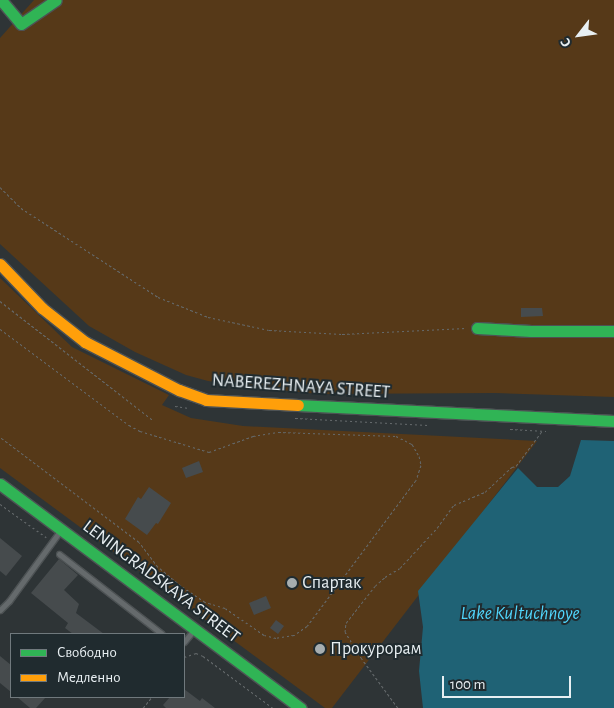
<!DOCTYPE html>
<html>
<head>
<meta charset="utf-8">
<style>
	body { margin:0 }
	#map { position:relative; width:614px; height:708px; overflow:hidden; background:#2e3436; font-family:"Alegreya Sans",sans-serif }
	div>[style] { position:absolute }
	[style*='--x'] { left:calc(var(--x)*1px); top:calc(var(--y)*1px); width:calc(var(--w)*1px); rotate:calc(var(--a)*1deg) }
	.green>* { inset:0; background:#563918 }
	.water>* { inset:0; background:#1f6275 }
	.building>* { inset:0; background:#464b4d }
	.path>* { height:1px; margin-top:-0.5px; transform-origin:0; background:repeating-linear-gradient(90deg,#656a6c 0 2.5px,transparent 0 5px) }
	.roads { filter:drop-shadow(1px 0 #4d5254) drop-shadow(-1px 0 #4d5254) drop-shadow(0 1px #4d5254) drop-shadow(0 -1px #4d5254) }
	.lane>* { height:5px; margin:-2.5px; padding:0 2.5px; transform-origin:2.5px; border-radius:2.5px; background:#656a6c }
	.fast>* { height:11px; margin:-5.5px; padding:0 5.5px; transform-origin:5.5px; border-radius:5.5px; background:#30b455 }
	.slow>* { height:11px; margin:-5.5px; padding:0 5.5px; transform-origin:5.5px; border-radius:5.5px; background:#ff9f0a }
	.dots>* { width:14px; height:14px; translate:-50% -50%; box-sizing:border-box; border:2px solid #202b2f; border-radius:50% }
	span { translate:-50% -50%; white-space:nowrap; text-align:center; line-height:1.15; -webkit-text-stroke:4px #202b2f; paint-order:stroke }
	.street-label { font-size:18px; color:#e8eff2 }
	.poi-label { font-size:18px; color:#e8eff2 }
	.left { translate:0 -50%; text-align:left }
	.water-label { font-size:19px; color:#50d5fb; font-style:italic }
	.legend { position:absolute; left:10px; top:633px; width:175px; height:65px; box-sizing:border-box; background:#202b2f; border:1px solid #70797d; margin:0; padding:6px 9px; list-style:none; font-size:15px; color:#e8eff2 }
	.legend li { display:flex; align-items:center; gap:10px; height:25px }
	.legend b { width:25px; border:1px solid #70797d }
	.north { position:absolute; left:554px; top:10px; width:50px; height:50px; -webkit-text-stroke:4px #202b2f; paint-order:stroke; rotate:240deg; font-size:14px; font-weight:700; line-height:20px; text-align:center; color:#e8eff2 }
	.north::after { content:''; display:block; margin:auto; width:18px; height:22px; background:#e8eff2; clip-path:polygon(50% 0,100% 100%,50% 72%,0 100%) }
	.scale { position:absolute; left:442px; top:676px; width:129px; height:22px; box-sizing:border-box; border:2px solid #e8eff2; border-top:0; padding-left:6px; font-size:15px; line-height:18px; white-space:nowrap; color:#e8eff2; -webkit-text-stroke:4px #202b2f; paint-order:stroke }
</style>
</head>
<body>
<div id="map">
	<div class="green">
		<i style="clip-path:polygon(34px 0,614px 0,614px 397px,495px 393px,319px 394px,250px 387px,208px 381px,186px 375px,135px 352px,89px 326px,0 244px,0 38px)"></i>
		<i style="clip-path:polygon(0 278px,72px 347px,169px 395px,162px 405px,191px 418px,243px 426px,537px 441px,332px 708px,325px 708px,0 468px)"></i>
	</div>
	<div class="water">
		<i style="clip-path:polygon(581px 440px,614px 441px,614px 708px,423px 708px,419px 671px,423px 627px,418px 591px,518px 468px,537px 487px,558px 487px,570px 476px)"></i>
	</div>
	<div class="building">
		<i style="clip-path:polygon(521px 308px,542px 308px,543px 316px,521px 317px)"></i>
		<i style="clip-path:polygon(199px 461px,203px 472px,186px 478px,182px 468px)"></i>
		<i style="clip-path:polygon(149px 487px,171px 503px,158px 524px,156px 523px,147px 535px,125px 519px,138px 497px,141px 499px)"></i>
		<i style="clip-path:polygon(0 538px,22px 556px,6px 576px,0 571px)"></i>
		<i style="clip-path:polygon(59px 559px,78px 575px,64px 590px,79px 604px,76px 613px,104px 634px,73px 634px,65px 628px,68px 623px,31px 593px)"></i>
		<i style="clip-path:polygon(266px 596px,271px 608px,254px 615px,249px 603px)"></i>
		<i style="clip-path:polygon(276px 620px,284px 626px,278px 634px,270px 628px)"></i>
		<i style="clip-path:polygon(0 656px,11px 665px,11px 692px,0 683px)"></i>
		<i style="clip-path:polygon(184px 689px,200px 701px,202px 698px,215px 708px,166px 708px,163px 705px,170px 697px,184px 697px)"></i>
		<i style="clip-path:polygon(17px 697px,46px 697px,36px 708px,30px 708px)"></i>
	</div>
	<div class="path">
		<i style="--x:0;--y:187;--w:30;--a:45"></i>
		<i style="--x:21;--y:208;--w:163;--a:33"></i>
		<i style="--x:158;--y:297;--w:54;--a:21.8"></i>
		<i style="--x:208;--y:317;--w:62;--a:12"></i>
		<i style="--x:269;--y:330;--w:73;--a:3.1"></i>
		<i style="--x:342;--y:334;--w:124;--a:-2.8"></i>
		<i style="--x:0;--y:301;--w:195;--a:37.9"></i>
		<i style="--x:0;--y:329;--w:161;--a:36.7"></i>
		<i style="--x:129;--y:425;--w:13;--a:29"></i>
		<i style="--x:140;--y:431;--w:72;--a:16.9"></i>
		<i style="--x:209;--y:452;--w:47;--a:-20"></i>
		<i style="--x:253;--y:436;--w:25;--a:-9"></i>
		<i style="--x:278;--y:432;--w:118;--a:1.9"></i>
		<i style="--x:396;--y:436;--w:18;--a:27"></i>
		<i style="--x:412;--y:444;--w:14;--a:60"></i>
		<i style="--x:419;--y:456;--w:9;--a:77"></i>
		<i style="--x:421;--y:465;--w:16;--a:108"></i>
		<i style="--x:416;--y:480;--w:182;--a:126.7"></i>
		<i style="--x:307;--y:626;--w:16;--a:145"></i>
		<i style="--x:294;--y:635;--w:18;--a:171"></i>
		<i style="--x:276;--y:638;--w:12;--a:-166"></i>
		<i style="--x:264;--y:635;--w:47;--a:-145.3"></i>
		<i style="--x:225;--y:608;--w:21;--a:-163"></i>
		<i style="--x:205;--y:602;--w:29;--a:-146"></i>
		<i style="--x:181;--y:586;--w:30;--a:-140"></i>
		<i style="--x:158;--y:567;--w:31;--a:-127"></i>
		<i style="--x:139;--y:542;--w:174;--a:-142.9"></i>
		<i style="--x:175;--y:406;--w:14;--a:8"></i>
		<i style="--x:295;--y:418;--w:133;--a:3"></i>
		<i style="--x:510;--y:429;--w:36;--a:3"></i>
		<i style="--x:0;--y:504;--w:57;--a:35.7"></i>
		<i style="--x:184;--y:657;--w:13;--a:-18"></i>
		<i style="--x:196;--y:653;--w:8;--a:23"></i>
		<i style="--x:203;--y:656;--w:87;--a:36.6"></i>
		<i style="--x:143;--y:708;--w:14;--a:-51"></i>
		<i style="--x:398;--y:708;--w:61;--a:-126.3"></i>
		<i style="--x:362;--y:659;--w:32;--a:-122"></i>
		<i style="--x:345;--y:632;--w:9;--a:-84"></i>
		<i style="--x:346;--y:623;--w:47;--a:-51.9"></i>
		<i style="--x:375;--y:586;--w:13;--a:-42"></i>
		<i style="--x:385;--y:577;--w:17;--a:-31"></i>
		<i style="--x:400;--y:568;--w:54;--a:-47.2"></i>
		<i style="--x:437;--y:528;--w:29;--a:-54"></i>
		<i style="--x:454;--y:505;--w:34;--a:-23"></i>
		<i style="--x:485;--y:492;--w:37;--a:-43"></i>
		<i style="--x:512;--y:467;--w:4;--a:-14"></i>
		<i style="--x:516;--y:466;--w:44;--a:-53.4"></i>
	</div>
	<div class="roads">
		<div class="lane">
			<i style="--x:59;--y:554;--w:130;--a:37.8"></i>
			<i style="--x:0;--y:610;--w:13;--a:-45"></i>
			<i style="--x:9;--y:601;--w:87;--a:-53.9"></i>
			<i style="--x:184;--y:642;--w:14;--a:-51"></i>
		</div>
		<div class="fast">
			<i style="--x:1;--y:0;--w:31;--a:50"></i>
			<i style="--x:21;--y:24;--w:42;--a:-34.4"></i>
			<i style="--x:477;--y:328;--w:54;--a:3.2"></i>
			<i style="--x:531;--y:331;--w:83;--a:0"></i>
			<i style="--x:298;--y:405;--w:316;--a:2.9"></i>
			<i style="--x:0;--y:484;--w:375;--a:36.7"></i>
		</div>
		<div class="slow">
			<i style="--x:0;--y:264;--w:61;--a:46.3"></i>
			<i style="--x:42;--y:308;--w:55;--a:38.3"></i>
			<i style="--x:85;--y:342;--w:106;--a:27.1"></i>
			<i style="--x:179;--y:390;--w:29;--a:20"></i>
			<i style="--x:206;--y:400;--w:92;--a:3.1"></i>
		</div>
	</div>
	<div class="dots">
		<i style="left:292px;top:583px;background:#a7aeb0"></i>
		<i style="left:320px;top:649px;background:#a7aeb0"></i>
	</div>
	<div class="street-label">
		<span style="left:301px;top:387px;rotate:4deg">NABEREZHNAYA STREET</span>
		<span style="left:161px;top:582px;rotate:37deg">LENINGRADSKAYA STREET</span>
	</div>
	<div class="poi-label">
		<span class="left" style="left:302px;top:583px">Спартак</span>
		<span class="left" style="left:330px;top:649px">Прокурорам</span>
	</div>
	<div class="water-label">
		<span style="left:520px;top:614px">Lake Kultuchnoye</span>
	</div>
	<ul class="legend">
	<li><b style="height:6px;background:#30b455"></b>Свободно</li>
	<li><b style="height:6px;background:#ff9f0a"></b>Медленно</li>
	</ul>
	<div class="north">С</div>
	<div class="scale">100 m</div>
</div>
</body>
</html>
